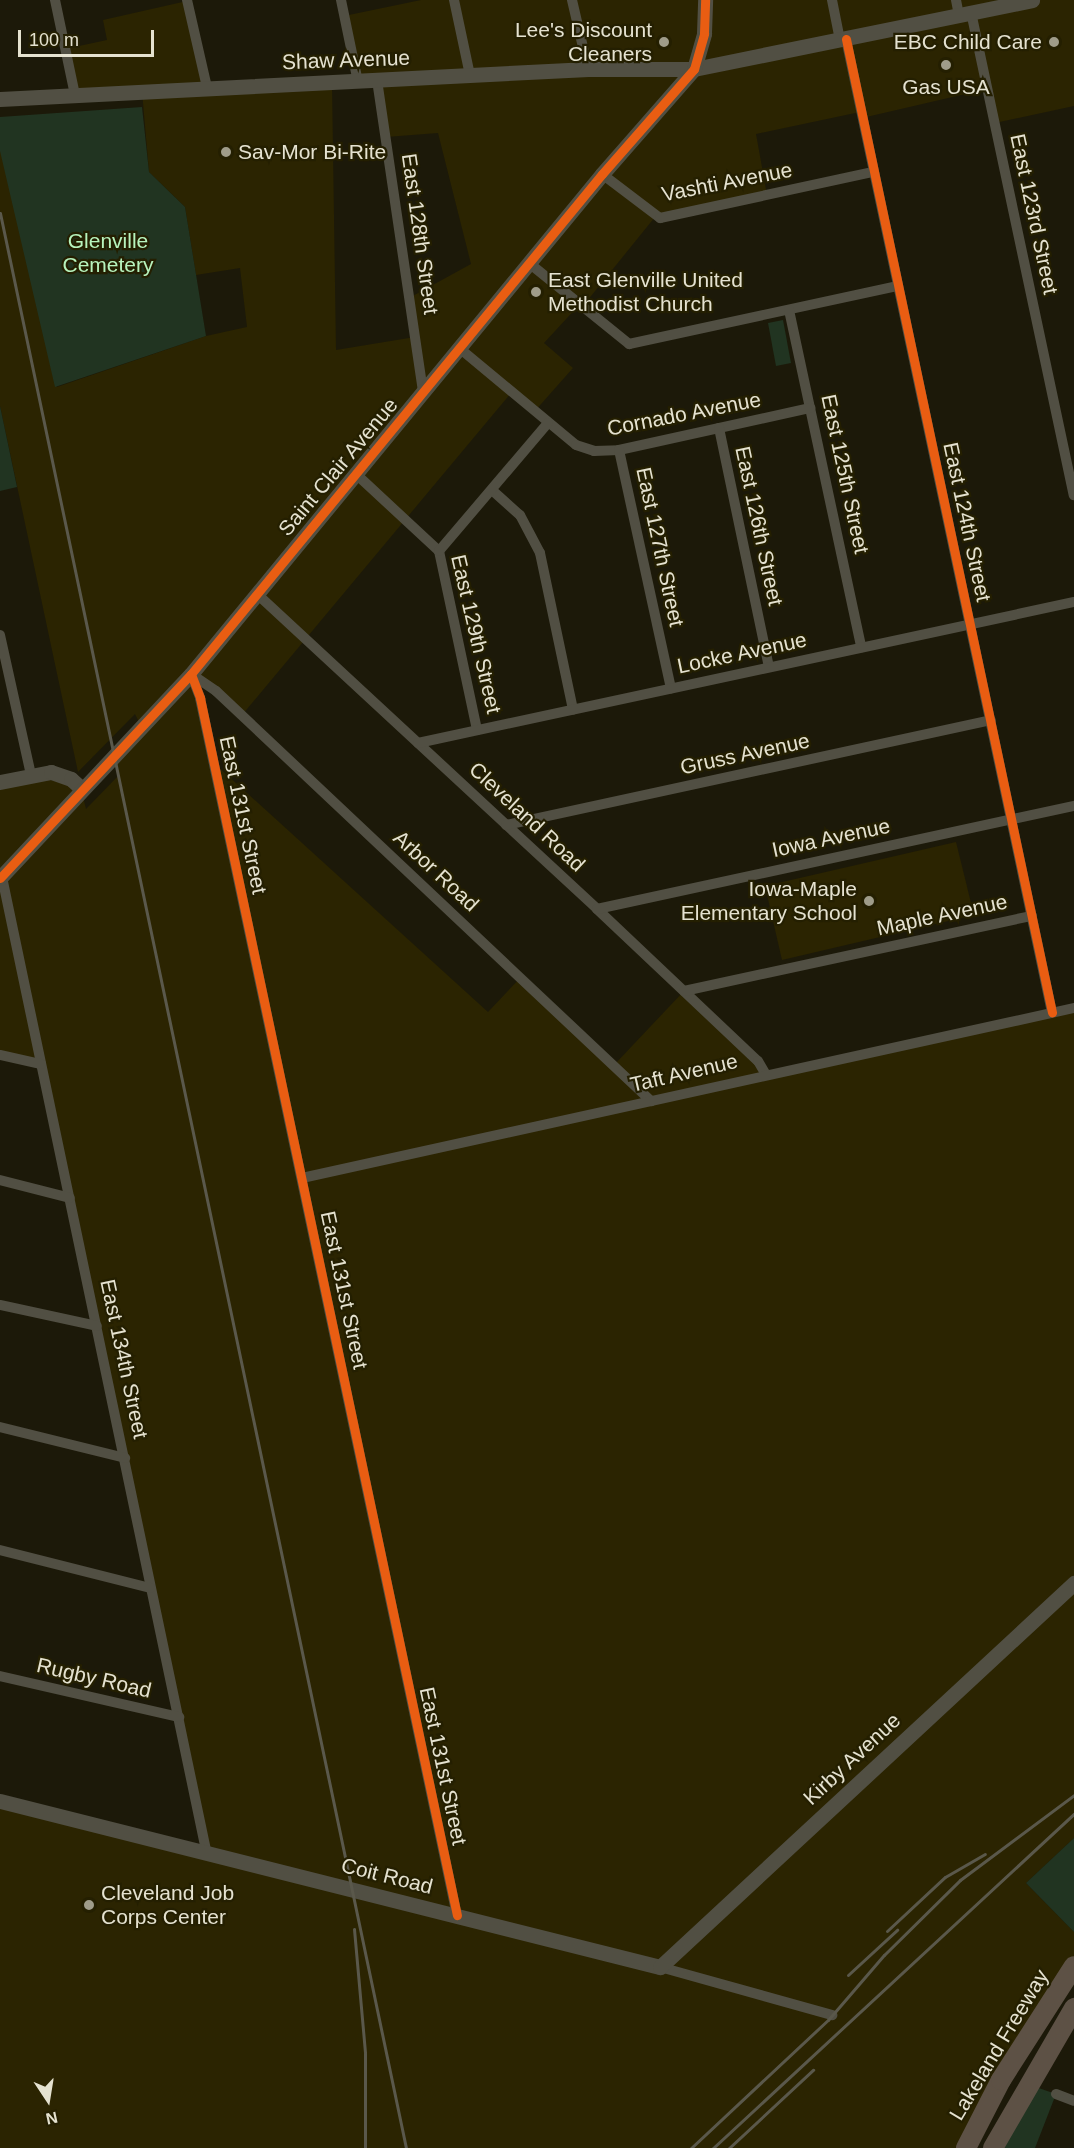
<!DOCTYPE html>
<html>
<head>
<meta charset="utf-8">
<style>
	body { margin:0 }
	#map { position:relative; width:1074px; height:2148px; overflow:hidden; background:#1c1909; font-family:Arial,sans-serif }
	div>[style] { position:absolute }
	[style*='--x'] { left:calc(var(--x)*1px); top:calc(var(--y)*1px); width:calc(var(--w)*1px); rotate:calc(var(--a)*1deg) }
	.built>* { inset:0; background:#2b2401 }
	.green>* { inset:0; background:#213421 }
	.street>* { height:10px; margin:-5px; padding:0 5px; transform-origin:5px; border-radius:5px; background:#514f43 }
	.secondary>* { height:15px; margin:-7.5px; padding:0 7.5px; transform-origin:7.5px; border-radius:7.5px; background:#514f43 }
	.highway>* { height:20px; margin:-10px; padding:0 10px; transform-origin:10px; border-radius:10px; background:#5d5145 }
	.rail>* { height:3px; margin:-1.5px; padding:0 1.5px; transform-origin:1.5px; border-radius:1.5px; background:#5a584b }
	.cycleway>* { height:9px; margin:-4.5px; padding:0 4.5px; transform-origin:4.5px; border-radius:4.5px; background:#e95d12 }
	.dots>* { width:16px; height:16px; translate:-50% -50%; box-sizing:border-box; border:3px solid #241f01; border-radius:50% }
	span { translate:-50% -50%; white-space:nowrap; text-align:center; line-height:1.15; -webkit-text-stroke:4.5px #241f01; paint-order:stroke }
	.poi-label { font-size:21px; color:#e5e2d0 }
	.right { translate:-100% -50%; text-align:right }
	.left { translate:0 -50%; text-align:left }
	.street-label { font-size:21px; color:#e5e2d0 }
	.park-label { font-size:21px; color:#b7f3bd }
	.north { position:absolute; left:18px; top:2070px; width:60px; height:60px; -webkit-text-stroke:4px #241f01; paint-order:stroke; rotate:168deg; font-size:16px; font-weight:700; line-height:24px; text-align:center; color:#e5e2d0 }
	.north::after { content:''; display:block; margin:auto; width:21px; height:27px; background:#e5e2d0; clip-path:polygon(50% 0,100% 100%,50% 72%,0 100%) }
	.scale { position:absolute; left:18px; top:30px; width:136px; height:27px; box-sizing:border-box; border:3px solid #e5e2d0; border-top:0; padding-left:8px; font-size:18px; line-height:21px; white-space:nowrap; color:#e5e2d0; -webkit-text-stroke:4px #241f01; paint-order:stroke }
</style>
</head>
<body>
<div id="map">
	<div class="built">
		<i style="clip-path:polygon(421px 0,1074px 0,1074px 106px,995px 123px,987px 89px,862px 118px,860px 112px,756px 134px,767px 195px,655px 217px,583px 306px,580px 304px,544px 343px,573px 368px,534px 412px,511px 393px,242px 715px,192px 675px,214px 763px,488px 1012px,521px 977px,615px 1064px,684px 991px,766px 1075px,1074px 1008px,1074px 1838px,1026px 1883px,1074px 1932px,1074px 1966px,966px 2148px,0 2148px,0 1801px,206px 1850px,41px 1064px,0 1055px,0 782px,31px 775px,81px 788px,86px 809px,119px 775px,114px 753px,141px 726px,135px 714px,78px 772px,0 406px,0 132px,57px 387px,206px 336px,247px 327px,240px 268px,196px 275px,185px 207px,149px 172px,142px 91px,75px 95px,65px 49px,107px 40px,103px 20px,187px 1px,207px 87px,332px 83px,336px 350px,415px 337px,409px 298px,471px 264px,438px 133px,386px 137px,377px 81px,358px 82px,344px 16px)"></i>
		<i style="clip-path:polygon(956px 842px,974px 915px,782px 960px,765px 886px)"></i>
	</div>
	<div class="green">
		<i style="clip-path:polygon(142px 107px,149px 172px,185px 207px,206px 336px,55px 387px,0 151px,0 117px)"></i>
		<i style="clip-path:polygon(783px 320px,791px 363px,776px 366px,768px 323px)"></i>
		<i style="clip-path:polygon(0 406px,17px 487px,0 491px)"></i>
		<i style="clip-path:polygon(1074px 1838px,1074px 1932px,1026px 1883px)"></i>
		<i style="clip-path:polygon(1027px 2084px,1056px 2094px,1035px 2148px,993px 2148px)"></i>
	</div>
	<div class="street">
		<i style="--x:55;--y:0;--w:97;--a:78.1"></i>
		<i style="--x:187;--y:0;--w:89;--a:77.1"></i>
		<i style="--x:341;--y:0;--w:84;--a:78.3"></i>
		<i style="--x:454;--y:0;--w:77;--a:78"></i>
		<i style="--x:572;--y:0;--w:71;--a:76.9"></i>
		<i style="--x:832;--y:0;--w:41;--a:78.7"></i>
		<i style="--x:956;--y:0;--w:15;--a:79"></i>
		<i style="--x:971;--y:12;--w:494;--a:78"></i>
		<i style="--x:846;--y:39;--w:995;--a:78.05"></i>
		<i style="--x:377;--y:80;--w:316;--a:81.6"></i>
		<i style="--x:602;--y:174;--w:73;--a:37.2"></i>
		<i style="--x:660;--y:218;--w:218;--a:-12.2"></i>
		<i style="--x:529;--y:263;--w:129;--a:39"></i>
		<i style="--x:629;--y:344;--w:274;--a:-12.2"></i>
		<i style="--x:789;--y:310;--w:345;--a:77.9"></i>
		<i style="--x:458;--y:347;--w:153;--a:39.7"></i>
		<i style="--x:576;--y:445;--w:19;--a:18"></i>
		<i style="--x:594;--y:451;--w:25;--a:-2"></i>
		<i style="--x:619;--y:450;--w:196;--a:-12.4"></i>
		<i style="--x:719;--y:428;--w:244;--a:78.2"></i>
		<i style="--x:619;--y:450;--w:244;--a:77.7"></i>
		<i style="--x:356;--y:474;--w:113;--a:42.9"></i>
		<i style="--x:439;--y:551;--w:183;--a:78"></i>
		<i style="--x:493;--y:491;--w:36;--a:42"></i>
		<i style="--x:520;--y:515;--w:43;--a:62.2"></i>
		<i style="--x:540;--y:553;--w:160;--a:78.1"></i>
		<i style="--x:439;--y:551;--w:168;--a:-49.6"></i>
		<i style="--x:256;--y:593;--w:465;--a:42.8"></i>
		<i style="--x:597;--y:909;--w:221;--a:43.4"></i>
		<i style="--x:758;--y:1061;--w:16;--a:60"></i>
		<i style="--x:0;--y:635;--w:143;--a:77.5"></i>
		<i style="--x:191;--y:674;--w:26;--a:69"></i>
		<i style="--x:200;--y:698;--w:1244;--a:78.08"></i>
		<i style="--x:191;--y:674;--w:30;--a:34"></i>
		<i style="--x:216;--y:691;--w:598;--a:43.31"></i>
		<i style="--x:418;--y:743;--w:671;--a:-12.13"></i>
		<i style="--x:506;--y:825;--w:496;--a:-12.2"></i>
		<i style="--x:2;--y:877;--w:994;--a:78.16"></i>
		<i style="--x:597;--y:909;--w:488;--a:-12.2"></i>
		<i style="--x:684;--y:991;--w:356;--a:-12.2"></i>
		<i style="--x:0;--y:1055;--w:42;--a:12.4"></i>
		<i style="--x:302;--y:1178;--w:790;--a:-12.42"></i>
		<i style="--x:0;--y:1180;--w:72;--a:14.4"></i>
		<i style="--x:0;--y:1305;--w:99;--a:12.2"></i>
		<i style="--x:0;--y:1427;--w:129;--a:13.9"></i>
		<i style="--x:0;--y:1550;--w:155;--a:14.2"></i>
		<i style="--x:0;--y:1676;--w:184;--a:12.9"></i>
		<i style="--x:660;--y:1967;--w:179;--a:15.6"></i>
		<i style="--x:1056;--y:2094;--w:19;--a:21"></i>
	</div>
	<div class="secondary">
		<i style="--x:0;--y:99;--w:589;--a:-2.92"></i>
		<i style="--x:588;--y:69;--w:106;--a:0"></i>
		<i style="--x:694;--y:69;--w:345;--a:-11.5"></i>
		<i style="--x:0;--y:782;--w:52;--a:-11.1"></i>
		<i style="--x:51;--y:772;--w:21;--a:19"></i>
		<i style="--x:71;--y:779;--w:13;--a:42"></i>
		<i style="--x:0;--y:878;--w:279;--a:-46.9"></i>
		<i style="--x:191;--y:674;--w:647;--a:-50.58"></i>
		<i style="--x:602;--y:174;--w:140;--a:-48.8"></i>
		<i style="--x:694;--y:69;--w:37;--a:-74"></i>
		<i style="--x:704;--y:33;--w:33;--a:-88"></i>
		<i style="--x:0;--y:1801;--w:681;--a:14.12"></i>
		<i style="--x:660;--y:1967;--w:565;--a:-42.85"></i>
	</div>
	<div class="highway">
		<i style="--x:966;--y:2148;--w:76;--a:-62.8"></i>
		<i style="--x:1001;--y:2080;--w:135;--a:-57.4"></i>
		<i style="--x:993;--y:2148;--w:162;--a:-59.9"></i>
	</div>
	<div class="rail">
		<i style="--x:0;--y:213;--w:1977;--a:78.15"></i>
		<i style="--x:354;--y:1929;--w:124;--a:84.9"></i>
		<i style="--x:365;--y:2053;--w:95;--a:90"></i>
		<i style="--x:887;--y:1931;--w:79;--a:-43"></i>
		<i style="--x:945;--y:1877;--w:46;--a:-29.9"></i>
		<i style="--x:848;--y:1975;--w:67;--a:-42.6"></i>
		<i style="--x:691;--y:2148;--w:187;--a:-43.1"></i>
		<i style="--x:828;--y:2020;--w:86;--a:-49.3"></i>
		<i style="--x:884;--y:1955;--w:107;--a:-44.6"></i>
		<i style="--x:960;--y:1880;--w:142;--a:-36.7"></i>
		<i style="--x:713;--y:2148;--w:492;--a:-42.8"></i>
		<i style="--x:729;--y:2148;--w:115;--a:-42.9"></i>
	</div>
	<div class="cycleway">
		<i style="--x:846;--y:39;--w:995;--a:78.05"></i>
		<i style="--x:191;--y:674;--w:26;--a:69"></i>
		<i style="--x:200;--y:698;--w:1244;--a:78.08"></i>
		<i style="--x:0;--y:878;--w:279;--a:-46.9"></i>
		<i style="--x:191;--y:674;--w:647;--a:-50.58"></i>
		<i style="--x:602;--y:174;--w:140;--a:-48.8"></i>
		<i style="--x:694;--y:69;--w:37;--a:-74"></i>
		<i style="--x:704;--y:33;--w:33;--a:-88"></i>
	</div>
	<div class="dots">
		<i style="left:664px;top:42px;background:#9f9c8a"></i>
		<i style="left:1054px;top:42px;background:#9f9c8a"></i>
		<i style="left:946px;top:65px;background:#9f9c8a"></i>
		<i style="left:226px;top:152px;background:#9f9c8a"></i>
		<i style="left:536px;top:292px;background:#9f9c8a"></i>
		<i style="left:869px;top:901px;background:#9f9c8a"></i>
		<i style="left:89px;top:1905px;background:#9f9c8a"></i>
	</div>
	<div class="poi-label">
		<span class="right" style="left:652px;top:42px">Lee's Discount<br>Cleaners</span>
		<span class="right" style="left:1042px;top:42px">EBC Child Care</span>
		<span style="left:946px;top:87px">Gas USA</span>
		<span class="left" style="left:238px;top:152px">Sav-Mor Bi-Rite</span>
		<span class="left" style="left:548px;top:292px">East Glenville United<br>Methodist Church</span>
		<span class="right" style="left:857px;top:901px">Iowa-Maple<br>Elementary School</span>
		<span class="left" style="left:101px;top:1905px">Cleveland Job<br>Corps Center</span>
	</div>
	<div class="street-label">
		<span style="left:346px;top:60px;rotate:-2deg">Shaw Avenue</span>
		<span style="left:727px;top:182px;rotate:-11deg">Vashti Avenue</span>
		<span style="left:1034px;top:214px;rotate:78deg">East 123rd Street</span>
		<span style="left:420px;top:234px;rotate:82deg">East 128th Street</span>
		<span style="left:684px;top:414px;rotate:-11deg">Cornado Avenue</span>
		<span style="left:338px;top:467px;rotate:-50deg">Saint Clair Avenue</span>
		<span style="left:845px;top:474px;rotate:78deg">East 125th Street</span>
		<span style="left:967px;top:522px;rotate:78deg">East 124th Street</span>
		<span style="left:759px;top:526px;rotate:78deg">East 126th Street</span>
		<span style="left:660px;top:547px;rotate:78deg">East 127th Street</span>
		<span style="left:476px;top:634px;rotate:77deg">East 129th Street</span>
		<span style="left:742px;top:653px;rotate:-12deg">Locke Avenue</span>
		<span style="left:745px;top:754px;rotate:-12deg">Gruss Avenue</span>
		<span style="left:243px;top:815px;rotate:78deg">East 131st Street</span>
		<span style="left:527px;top:817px;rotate:43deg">Cleveland Road</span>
		<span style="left:831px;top:838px;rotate:-12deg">Iowa Avenue</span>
		<span style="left:436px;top:871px;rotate:43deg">Arbor Road</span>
		<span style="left:942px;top:915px;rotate:-12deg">Maple Avenue</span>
		<span style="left:684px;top:1073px;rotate:-13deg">Taft Avenue</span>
		<span style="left:344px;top:1290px;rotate:78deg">East 131st Street</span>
		<span style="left:124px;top:1359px;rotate:78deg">East 134th Street</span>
		<span style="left:94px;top:1678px;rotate:13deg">Rugby Road</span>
		<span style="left:852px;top:1759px;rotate:-43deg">Kirby Avenue</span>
		<span style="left:443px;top:1766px;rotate:78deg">East 131st Street</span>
		<span style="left:387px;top:1876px;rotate:14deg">Coit Road</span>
		<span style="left:999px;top:2045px;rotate:-59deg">Lakeland Freeway</span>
	</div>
	<div class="park-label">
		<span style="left:108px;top:253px">Glenville<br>Cemetery</span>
	</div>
	<div class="north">N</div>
	<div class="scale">100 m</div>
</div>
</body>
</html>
